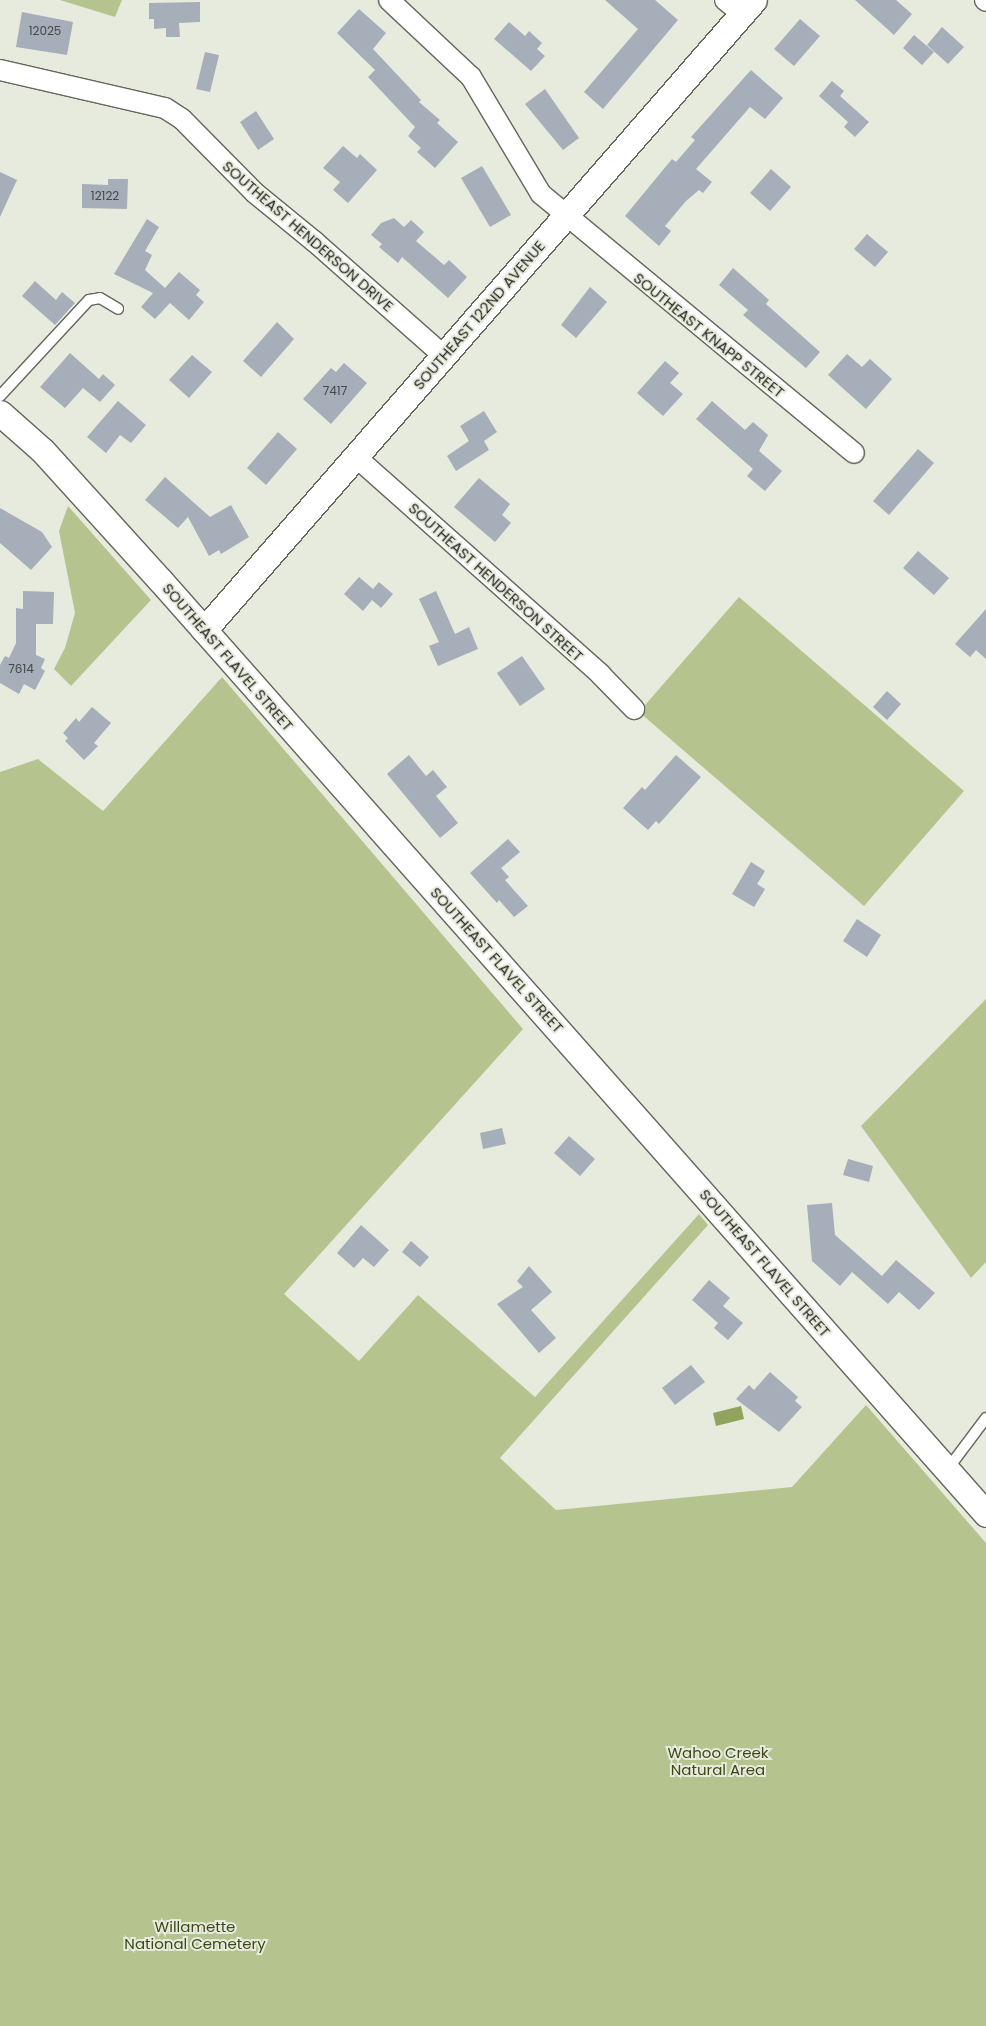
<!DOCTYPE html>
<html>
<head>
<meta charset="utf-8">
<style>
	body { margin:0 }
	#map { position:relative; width:986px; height:2026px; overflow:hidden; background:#e7ebdd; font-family:Poppins,sans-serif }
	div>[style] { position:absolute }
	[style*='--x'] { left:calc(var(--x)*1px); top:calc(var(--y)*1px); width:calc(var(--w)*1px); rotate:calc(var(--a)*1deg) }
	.green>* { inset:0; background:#b5c48f }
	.water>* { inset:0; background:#91a45e }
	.building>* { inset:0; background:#a5aeb9 }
	.roads { filter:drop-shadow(1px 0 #63675b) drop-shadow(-1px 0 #63675b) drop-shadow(0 1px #63675b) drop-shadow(0 -1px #63675b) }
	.service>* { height:10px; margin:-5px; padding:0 5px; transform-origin:5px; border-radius:5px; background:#fff }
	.minor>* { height:20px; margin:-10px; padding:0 10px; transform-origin:10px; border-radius:10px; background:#fff }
	.tertiary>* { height:25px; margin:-12.5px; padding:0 12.5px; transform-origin:12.5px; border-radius:12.5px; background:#fff }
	span { translate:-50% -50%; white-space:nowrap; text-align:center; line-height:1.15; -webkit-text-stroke:4px #e7ebdd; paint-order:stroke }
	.number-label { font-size:12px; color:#454847 }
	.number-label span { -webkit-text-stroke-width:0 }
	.street-label { font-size:15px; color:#252621 }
	.park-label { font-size:15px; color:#3c4814 }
</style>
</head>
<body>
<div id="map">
	<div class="green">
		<i style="clip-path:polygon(60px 0,122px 0,115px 17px)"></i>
		<i style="clip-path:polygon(68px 506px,151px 600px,71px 686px,54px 669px,65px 648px,75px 613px,59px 531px)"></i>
		<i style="clip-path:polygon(739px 597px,964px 791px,864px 906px,639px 712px)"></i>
		<i style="clip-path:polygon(222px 677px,523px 1029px,284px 1294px,359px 1361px,418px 1295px,535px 1397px,699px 1214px,708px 1225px,500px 1458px,556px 1510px,792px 1487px,866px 1405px,986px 1543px,986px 2026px,0 2026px,0 772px,38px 759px,103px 811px)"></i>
		<i style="clip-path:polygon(986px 999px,986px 1262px,971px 1278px,861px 1126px)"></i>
	</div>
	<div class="water">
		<i style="clip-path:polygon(741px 1406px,744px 1419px,716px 1426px,713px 1413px)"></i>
	</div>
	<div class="building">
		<i style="clip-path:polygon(605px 0,655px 0,678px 20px,603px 109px,584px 92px,638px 29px)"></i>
		<i style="clip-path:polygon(855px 0,896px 0,912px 14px,894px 35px)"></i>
		<i style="clip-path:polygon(200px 2px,200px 22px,179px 23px,180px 37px,166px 37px,166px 28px,154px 29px,154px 19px,149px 19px,149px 3px)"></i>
		<i style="clip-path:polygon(359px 9px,386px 33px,373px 49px,421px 100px,419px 102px,440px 120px,437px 123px,458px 142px,435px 168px,417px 152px,421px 148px,408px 136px,415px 127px,368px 77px,375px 70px,337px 33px)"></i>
		<i style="clip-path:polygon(22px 12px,73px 22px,67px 55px,16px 47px)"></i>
		<i style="clip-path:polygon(800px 19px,820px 36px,794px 66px,774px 49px)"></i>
		<i style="clip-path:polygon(509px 22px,525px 36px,529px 31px,542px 43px,537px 49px,545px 56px,531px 71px,494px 39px)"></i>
		<i style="clip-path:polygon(942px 27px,964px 47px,948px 64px,927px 45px)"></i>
		<i style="clip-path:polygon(914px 35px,934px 52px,922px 65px,903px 48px)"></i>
		<i style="clip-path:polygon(205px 52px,219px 55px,210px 92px,196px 89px)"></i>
		<i style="clip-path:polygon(751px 70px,783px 98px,765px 119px,750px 107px,696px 169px,712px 182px,703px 193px,699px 190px,686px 201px,665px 226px,671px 231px,659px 246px,625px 216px,672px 159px,676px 162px,695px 140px,691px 137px)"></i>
		<i style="clip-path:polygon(832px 81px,844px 91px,840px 96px,869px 122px,855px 137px,844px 127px,848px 122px,819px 96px)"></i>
		<i style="clip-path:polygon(545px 89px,579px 138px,563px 150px,525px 104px)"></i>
		<i style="clip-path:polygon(256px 111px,274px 139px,258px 150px,240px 122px)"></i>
		<i style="clip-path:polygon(343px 146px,357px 158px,360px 154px,377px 170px,348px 203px,333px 190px,340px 182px,323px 168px)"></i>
		<i style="clip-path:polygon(482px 166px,511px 215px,490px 227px,461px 178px)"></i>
		<i style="clip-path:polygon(771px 169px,791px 187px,770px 211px,750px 193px)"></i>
		<i style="clip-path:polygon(0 172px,17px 180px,0 217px)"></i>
		<i style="clip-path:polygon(108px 179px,128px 179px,127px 209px,82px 208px,82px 184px,108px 185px)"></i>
		<i style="clip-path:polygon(394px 218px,404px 227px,411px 220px,424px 232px,416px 241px,444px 265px,449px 260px,467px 277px,448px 298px,402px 257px,398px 263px,379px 247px,382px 244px,371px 235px,381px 223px)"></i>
		<i style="clip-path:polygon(147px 219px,159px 227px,145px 251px,152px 255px,145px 270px,165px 288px,179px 272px,200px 290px,196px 295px,204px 302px,189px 320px,170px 303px,155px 319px,141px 307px,153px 293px,114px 274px)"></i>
		<i style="clip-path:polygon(867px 234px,888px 252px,875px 267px,854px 249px)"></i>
		<i style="clip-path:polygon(733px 268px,769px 300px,766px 304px,820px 352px,806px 368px,743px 315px,748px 310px,719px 285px)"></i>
		<i style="clip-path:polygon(35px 281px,56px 300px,62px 292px,75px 303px,55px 325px,22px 296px)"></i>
		<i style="clip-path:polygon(590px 287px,607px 302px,576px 338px,561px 325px)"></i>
		<i style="clip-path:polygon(277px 322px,294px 339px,261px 377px,243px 361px)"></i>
		<i style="clip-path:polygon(70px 353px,99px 379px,103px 374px,115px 385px,100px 402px,83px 388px,65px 408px,40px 387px)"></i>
		<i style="clip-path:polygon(847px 354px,862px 367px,870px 359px,892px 379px,866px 409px,828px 375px)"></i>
		<i style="clip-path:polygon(192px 355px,212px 372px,189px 398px,169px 380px)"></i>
		<i style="clip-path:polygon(665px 361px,679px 373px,670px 383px,683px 394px,663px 416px,637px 393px)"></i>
		<i style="clip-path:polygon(344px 363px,367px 383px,331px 424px,303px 399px,331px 368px,336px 372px)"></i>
		<i style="clip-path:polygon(118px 401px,146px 425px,131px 443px,120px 435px,106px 453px,87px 437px)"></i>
		<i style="clip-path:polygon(712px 401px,745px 430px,753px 422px,768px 435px,759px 451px,782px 471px,765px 491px,747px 476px,753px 469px,696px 419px)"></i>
		<i style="clip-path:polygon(484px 411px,497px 432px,484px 441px,489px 450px,456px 471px,447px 456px,469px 441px,460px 426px)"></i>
		<i style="clip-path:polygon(278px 432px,297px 449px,266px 485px,247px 468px)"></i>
		<i style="clip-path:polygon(918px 449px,934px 463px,889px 515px,873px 501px)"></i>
		<i style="clip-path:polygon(165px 477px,210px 517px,231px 505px,249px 537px,221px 554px,219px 550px,209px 556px,188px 517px,178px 528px,145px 500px)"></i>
		<i style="clip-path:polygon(479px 478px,510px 504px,502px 515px,511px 523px,495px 542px,454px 507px)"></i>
		<i style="clip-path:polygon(0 508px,42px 532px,52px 547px,31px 570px,0 543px)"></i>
		<i style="clip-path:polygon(918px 551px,949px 578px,934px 595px,903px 568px)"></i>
		<i style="clip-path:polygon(359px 577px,373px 589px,379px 582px,393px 594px,381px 608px,372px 600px,363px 611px,344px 594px)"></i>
		<i style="clip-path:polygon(23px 591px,54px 592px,53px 624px,36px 624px,36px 655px,45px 659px,41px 668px,45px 671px,35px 690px,24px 684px,19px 694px,0 683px,0 665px,5px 656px,9px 658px,16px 643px,16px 608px,23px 609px)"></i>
		<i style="clip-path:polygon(436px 591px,455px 634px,469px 627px,478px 649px,438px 666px,429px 646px,439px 642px,419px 599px)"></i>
		<i style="clip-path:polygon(986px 609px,986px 659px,976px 650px,970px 657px,955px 644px)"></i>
		<i style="clip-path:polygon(522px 656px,545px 689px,520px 706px,497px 673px)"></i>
		<i style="clip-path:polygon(887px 691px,901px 704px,887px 720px,873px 707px)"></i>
		<i style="clip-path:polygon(92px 707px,111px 723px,94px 743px,98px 746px,84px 760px,65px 741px,68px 738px,63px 733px,76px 718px,79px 722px)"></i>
		<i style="clip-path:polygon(409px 755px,426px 776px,433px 770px,447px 787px,436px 796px,458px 823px,440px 838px,387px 774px)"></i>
		<i style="clip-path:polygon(676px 755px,701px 777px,659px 824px,656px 821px,648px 830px,623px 808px,642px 787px,645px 790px)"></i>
		<i style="clip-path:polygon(508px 839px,520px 852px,501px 868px,509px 877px,505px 880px,528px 906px,514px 917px,499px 900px,497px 903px,470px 873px)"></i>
		<i style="clip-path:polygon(751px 862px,765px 871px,757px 884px,765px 889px,754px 907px,732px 894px)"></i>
		<i style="clip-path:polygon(857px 919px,881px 935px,867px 957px,843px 941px)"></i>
		<i style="clip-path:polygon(502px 1128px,506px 1144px,483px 1149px,480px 1133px)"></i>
		<i style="clip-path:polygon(569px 1136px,595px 1159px,580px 1176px,554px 1153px)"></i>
		<i style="clip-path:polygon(848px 1159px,873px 1166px,869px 1182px,843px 1175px)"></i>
		<i style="clip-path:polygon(832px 1203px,835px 1235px,882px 1276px,896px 1260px,935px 1293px,919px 1310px,899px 1292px,888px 1304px,852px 1272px,840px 1286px,812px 1261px,807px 1205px)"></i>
		<i style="clip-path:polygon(361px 1225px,389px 1250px,374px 1267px,363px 1258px,354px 1268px,337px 1253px)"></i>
		<i style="clip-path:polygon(411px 1241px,429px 1257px,420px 1267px,402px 1252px)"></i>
		<i style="clip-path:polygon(529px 1266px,552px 1292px,531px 1310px,556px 1338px,539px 1353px,497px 1304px,523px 1287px,517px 1281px)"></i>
		<i style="clip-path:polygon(709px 1280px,730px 1298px,723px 1306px,743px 1323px,728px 1340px,714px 1328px,718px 1323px,692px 1300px)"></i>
		<i style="clip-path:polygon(691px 1365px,705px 1382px,675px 1405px,662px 1388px)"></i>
		<i style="clip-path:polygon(770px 1372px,798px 1397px,795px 1401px,802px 1407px,779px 1432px,736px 1399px,749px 1385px,754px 1390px)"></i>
	</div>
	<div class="roads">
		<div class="service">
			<i style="--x:0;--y:396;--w:131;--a:-47.2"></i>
			<i style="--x:89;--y:300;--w:11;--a:-10"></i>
			<i style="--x:100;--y:298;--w:21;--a:31"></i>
			<i style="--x:947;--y:1470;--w:65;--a:-53.1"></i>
		</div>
		<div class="minor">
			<i style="--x:389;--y:0;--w:112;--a:43.2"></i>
			<i style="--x:471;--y:77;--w:136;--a:59.1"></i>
			<i style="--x:541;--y:194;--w:406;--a:39.6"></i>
			<i style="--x:725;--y:0;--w:22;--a:39"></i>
			<i style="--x:985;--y:0;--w:1;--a:45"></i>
			<i style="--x:0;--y:70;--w:169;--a:13"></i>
			<i style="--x:165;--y:108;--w:20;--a:33"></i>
			<i style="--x:182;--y:119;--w:104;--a:45.4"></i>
			<i style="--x:255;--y:193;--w:77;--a:39.2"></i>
			<i style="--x:315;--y:242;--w:172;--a:41.5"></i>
			<i style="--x:356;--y:457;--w:327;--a:41.6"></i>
			<i style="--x:600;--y:674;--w:49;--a:45.8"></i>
		</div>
		<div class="tertiary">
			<i style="--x:0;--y:413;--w:56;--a:41.4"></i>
			<i style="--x:42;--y:450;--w:176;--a:47.8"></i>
			<i style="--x:160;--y:580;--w:1247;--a:48.51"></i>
			<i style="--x:204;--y:630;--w:836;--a:-48.88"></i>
		</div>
	</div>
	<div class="number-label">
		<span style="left:45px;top:31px">12025</span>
		<span style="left:105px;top:196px">12122</span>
		<span style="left:335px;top:391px">7417</span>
		<span style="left:21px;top:669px">7614</span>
	</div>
	<div class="street-label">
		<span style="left:308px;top:236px;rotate:41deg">SOUTHEAST HENDERSON DRIVE</span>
		<span style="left:479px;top:315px;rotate:-49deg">SOUTHEAST 122ND AVENUE</span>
		<span style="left:709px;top:335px;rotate:39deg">SOUTHEAST KNAPP STREET</span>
		<span style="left:496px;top:582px;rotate:42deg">SOUTHEAST HENDERSON STREET</span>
		<span style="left:228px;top:657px;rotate:49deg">SOUTHEAST FLAVEL STREET</span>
		<span style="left:497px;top:960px;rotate:48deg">SOUTHEAST FLAVEL STREET</span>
		<span style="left:765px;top:1263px;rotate:49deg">SOUTHEAST FLAVEL STREET</span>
	</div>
	<div class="park-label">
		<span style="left:718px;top:1761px">Wahoo Creek<br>Natural Area</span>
		<span style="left:195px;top:1935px">Willamette<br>National Cemetery</span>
	</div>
</div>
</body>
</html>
